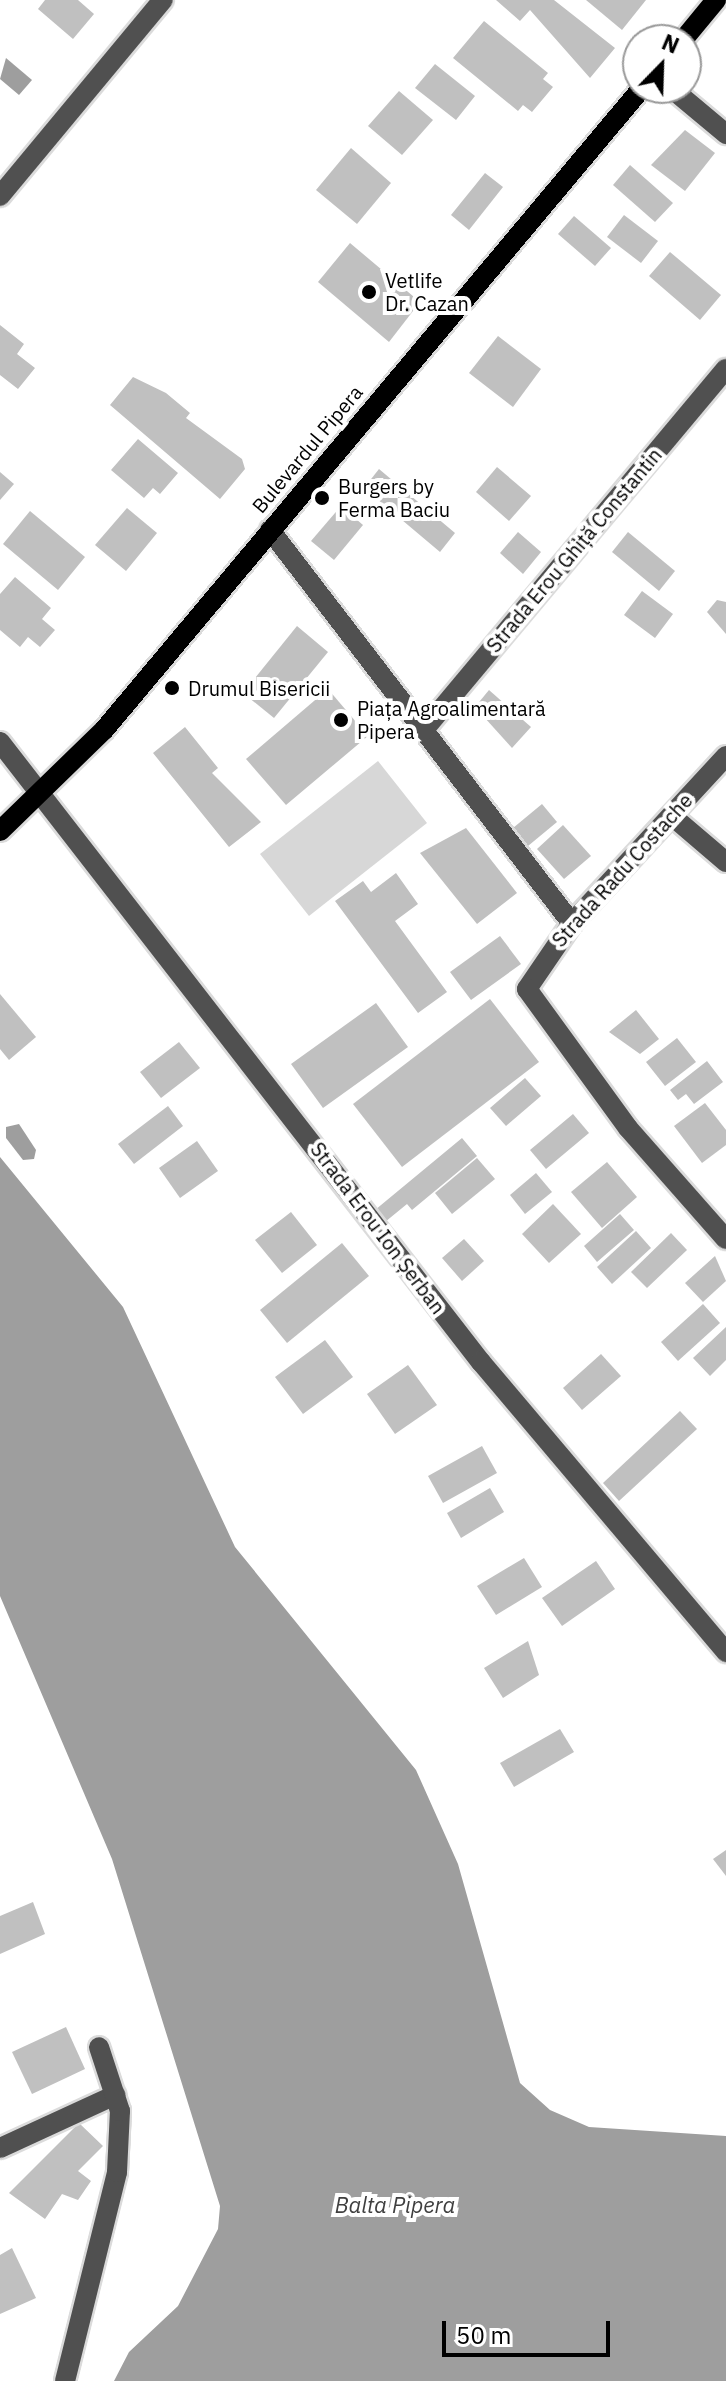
<!DOCTYPE html>
<html>
<head>
<meta charset="utf-8">
<style>
	body { margin:0 }
	#map { position:relative; width:726px; height:2381px; overflow:hidden; background:#fff; font-family:"IBM Plex Sans",sans-serif }
	div>[style] { position:absolute }
	[style*='--x'] { left:calc(var(--x)*1px); top:calc(var(--y)*1px); width:calc(var(--w)*1px); rotate:calc(var(--a)*1deg) }
	.green>* { inset:0; background:#d7d7d7 }
	.water>* { inset:0; background:#9e9e9e }
	.building>* { inset:0; background:#c0c0c0 }
	.roads { filter:drop-shadow(2px 0 #dbdbdb) drop-shadow(-2px 0 #dbdbdb) drop-shadow(0 2px #dbdbdb) drop-shadow(0 -2px #dbdbdb) }
	.minor>* { height:20px; margin:-10px; padding:0 10px; transform-origin:10px; border-radius:10px; background:#505050 }
	.major>* { height:20px; margin:-10px; padding:0 10px; transform-origin:10px; border-radius:10px; background:#000 }
	.dots>* { width:22px; height:22px; translate:-50% -50%; box-sizing:border-box; border:4px solid #fff; border-radius:50% }
	span { translate:-50% -50%; white-space:nowrap; text-align:center; line-height:1.15; -webkit-text-stroke:8px #fff; paint-order:stroke }
	.poi-label { font-size:20px; color:#000 }
	.left { translate:0 -50%; text-align:left }
	.street-label { font-size:20px; color:#000 }
	.water-label { font-size:22px; color:#3f3f3f; font-style:italic }
	.north { position:absolute; left:622px; top:24px; width:80px; height:80px; box-sizing:border-box; background:#fff; border:2px solid #999; border-radius:50%; rotate:23deg; font-size:22px; font-weight:700; line-height:32px; text-align:center; color:#000 }
	.north::after { content:''; display:block; margin:auto; width:28px; height:36px; background:#000; clip-path:polygon(50% 0,100% 100%,50% 72%,0 100%) }
	.scale { position:absolute; left:442px; top:2321px; width:168px; height:36px; box-sizing:border-box; border:4px solid #000; border-top:0; padding-left:10px; font-size:24px; line-height:28px; white-space:nowrap; color:#000; -webkit-text-stroke:6px #fff; paint-order:stroke }
</style>
</head>
<body>
<div id="map">
	<div class="green">
		<i style="clip-path:polygon(378px 761px,427px 823px,309px 916px,260px 854px)"></i>
	</div>
	<div class="water">
		<i style="clip-path:polygon(6px 58px,32px 80px,19px 95px,0 79px)"></i>
		<i style="clip-path:polygon(19px 1124px,36px 1150px,34px 1159px,23px 1160px,6px 1138px,6px 1127px)"></i>
		<i style="clip-path:polygon(0 1157px,123px 1307px,235px 1547px,416px 1770px,458px 1864px,520px 2083px,550px 2110px,589px 2127px,726px 2136px,726px 2381px,114px 2381px,129px 2352px,178px 2306px,218px 2229px,220px 2206px,112px 1859px,0 1596px)"></i>
	</div>
	<div class="building">
		<i style="clip-path:polygon(45px 0,78px 0,94px 14px,73px 39px,38px 9px)"></i>
		<i style="clip-path:polygon(496px 0,554px 0,615px 48px,590px 78px,530px 10px,520px 21px)"></i>
		<i style="clip-path:polygon(586px 0,646px 0,622px 30px)"></i>
		<i style="clip-path:polygon(484px 21px,548px 73px,543px 79px,553px 87px,532px 112px,523px 105px,518px 111px,453px 58px)"></i>
		<i style="clip-path:polygon(435px 64px,475px 96px,456px 120px,415px 88px)"></i>
		<i style="clip-path:polygon(399px 91px,433px 120px,402px 155px,368px 126px)"></i>
		<i style="clip-path:polygon(685px 130px,715px 153px,685px 191px,651px 165px)"></i>
		<i style="clip-path:polygon(351px 148px,391px 183px,357px 224px,316px 190px)"></i>
		<i style="clip-path:polygon(630px 165px,673px 203px,655px 222px,613px 185px)"></i>
		<i style="clip-path:polygon(485px 173px,503px 187px,469px 230px,451px 215px)"></i>
		<i style="clip-path:polygon(624px 215px,658px 241px,641px 263px,607px 237px)"></i>
		<i style="clip-path:polygon(574px 216px,611px 248px,595px 266px,558px 234px)"></i>
		<i style="clip-path:polygon(350px 243px,420px 302px,389px 342px,318px 282px)"></i>
		<i style="clip-path:polygon(670px 252px,721px 295px,700px 320px,649px 276px)"></i>
		<i style="clip-path:polygon(0 325px,24px 344px,17px 354px,35px 368px,18px 389px,0 375px)"></i>
		<i style="clip-path:polygon(498px 336px,541px 369px,513px 407px,469px 373px)"></i>
		<i style="clip-path:polygon(133px 377px,166px 393px,190px 413px,186px 418px,242px 459px,245px 469px,220px 499px,110px 405px)"></i>
		<i style="clip-path:polygon(138px 439px,178px 473px,160px 494px,153px 488px,144px 498px,111px 470px)"></i>
		<i style="clip-path:polygon(497px 467px,531px 496px,509px 521px,476px 492px)"></i>
		<i style="clip-path:polygon(379px 469px,455px 533px,440px 552px,364px 488px)"></i>
		<i style="clip-path:polygon(0 472px,14px 484px,0 500px)"></i>
		<i style="clip-path:polygon(341px 506px,363px 525px,334px 560px,311px 541px)"></i>
		<i style="clip-path:polygon(127px 508px,157px 533px,126px 571px,95px 545px)"></i>
		<i style="clip-path:polygon(30px 511px,85px 557px,58px 590px,3px 544px)"></i>
		<i style="clip-path:polygon(518px 532px,541px 552px,523px 574px,500px 553px)"></i>
		<i style="clip-path:polygon(628px 532px,675px 571px,659px 591px,612px 552px)"></i>
		<i style="clip-path:polygon(15px 577px,51px 608px,42px 619px,55px 630px,40px 647px,28px 637px,20px 647px,0 630px,0 594px)"></i>
		<i style="clip-path:polygon(642px 591px,673px 614px,655px 638px,624px 615px)"></i>
		<i style="clip-path:polygon(717px 600px,726px 602px,726px 634px,707px 612px)"></i>
		<i style="clip-path:polygon(297px 626px,328px 652px,274px 718px,243px 693px)"></i>
		<i style="clip-path:polygon(328px 689px,368px 736px,286px 805px,246px 759px)"></i>
		<i style="clip-path:polygon(489px 690px,531px 727px,512px 748px,475px 707px)"></i>
		<i style="clip-path:polygon(185px 727px,218px 768px,212px 773px,261px 822px,229px 847px,153px 753px)"></i>
		<i style="clip-path:polygon(542px 804px,557px 822px,528px 846px,513px 828px)"></i>
		<i style="clip-path:polygon(563px 825px,591px 856px,564px 879px,537px 849px)"></i>
		<i style="clip-path:polygon(466px 828px,517px 893px,477px 924px,420px 853px)"></i>
		<i style="clip-path:polygon(396px 873px,418px 904px,395px 921px,447px 992px,418px 1013px,335px 901px,363px 881px,371px 892px)"></i>
		<i style="clip-path:polygon(500px 936px,521px 964px,471px 1000px,450px 972px)"></i>
		<i style="clip-path:polygon(0 994px,36px 1037px,9px 1060px,0 1049px)"></i>
		<i style="clip-path:polygon(490px 999px,539px 1062px,402px 1167px,353px 1104px)"></i>
		<i style="clip-path:polygon(376px 1003px,408px 1047px,323px 1108px,291px 1064px)"></i>
		<i style="clip-path:polygon(636px 1010px,659px 1039px,640px 1054px,609px 1032px)"></i>
		<i style="clip-path:polygon(677px 1038px,696px 1062px,665px 1086px,646px 1062px)"></i>
		<i style="clip-path:polygon(179px 1042px,200px 1068px,161px 1098px,140px 1072px)"></i>
		<i style="clip-path:polygon(707px 1061px,723px 1082px,694px 1104px,686px 1094px,678px 1100px,670px 1090px)"></i>
		<i style="clip-path:polygon(525px 1078px,541px 1096px,506px 1126px,490px 1108px)"></i>
		<i style="clip-path:polygon(705px 1103px,726px 1130px,726px 1145px,702px 1163px,674px 1126px)"></i>
		<i style="clip-path:polygon(168px 1106px,183px 1126px,134px 1164px,118px 1144px)"></i>
		<i style="clip-path:polygon(573px 1114px,589px 1133px,546px 1169px,530px 1150px)"></i>
		<i style="clip-path:polygon(462px 1138px,477px 1156px,412px 1210px,407px 1204px,385px 1222px,375px 1210px)"></i>
		<i style="clip-path:polygon(197px 1141px,218px 1171px,180px 1198px,159px 1168px)"></i>
		<i style="clip-path:polygon(477px 1158px,495px 1179px,452px 1214px,435px 1193px)"></i>
		<i style="clip-path:polygon(607px 1162px,637px 1197px,602px 1228px,571px 1192px)"></i>
		<i style="clip-path:polygon(536px 1173px,552px 1192px,525px 1214px,510px 1195px)"></i>
		<i style="clip-path:polygon(553px 1204px,581px 1234px,549px 1263px,522px 1234px)"></i>
		<i style="clip-path:polygon(291px 1212px,317px 1245px,282px 1273px,255px 1240px)"></i>
		<i style="clip-path:polygon(620px 1214px,634px 1230px,597px 1262px,584px 1246px)"></i>
		<i style="clip-path:polygon(636px 1231px,651px 1248px,612px 1284px,597px 1267px)"></i>
		<i style="clip-path:polygon(671px 1233px,687px 1250px,647px 1288px,631px 1272px)"></i>
		<i style="clip-path:polygon(464px 1239px,484px 1261px,462px 1281px,442px 1258px)"></i>
		<i style="clip-path:polygon(342px 1243px,369px 1276px,287px 1343px,260px 1310px)"></i>
		<i style="clip-path:polygon(715px 1256px,726px 1281px,703px 1302px,685px 1283px)"></i>
		<i style="clip-path:polygon(703px 1304px,720px 1323px,678px 1361px,661px 1342px)"></i>
		<i style="clip-path:polygon(726px 1327px,726px 1360px,710px 1376px,693px 1358px)"></i>
		<i style="clip-path:polygon(325px 1340px,353px 1377px,303px 1414px,275px 1377px)"></i>
		<i style="clip-path:polygon(601px 1354px,621px 1376px,582px 1410px,563px 1388px)"></i>
		<i style="clip-path:polygon(408px 1365px,437px 1405px,395px 1434px,367px 1394px)"></i>
		<i style="clip-path:polygon(680px 1411px,697px 1429px,619px 1501px,603px 1483px)"></i>
		<i style="clip-path:polygon(482px 1446px,497px 1473px,443px 1503px,428px 1476px)"></i>
		<i style="clip-path:polygon(490px 1488px,504px 1512px,461px 1538px,447px 1513px)"></i>
		<i style="clip-path:polygon(524px 1558px,542px 1587px,496px 1615px,477px 1586px)"></i>
		<i style="clip-path:polygon(596px 1561px,615px 1589px,562px 1626px,542px 1598px)"></i>
		<i style="clip-path:polygon(528px 1641px,539px 1675px,503px 1698px,484px 1668px)"></i>
		<i style="clip-path:polygon(560px 1729px,574px 1752px,514px 1787px,500px 1763px)"></i>
		<i style="clip-path:polygon(726px 1850px,726px 1876px,713px 1859px)"></i>
		<i style="clip-path:polygon(33px 1902px,45px 1934px,0 1954px,0 1916px)"></i>
		<i style="clip-path:polygon(66px 2027px,85px 2069px,32px 2094px,12px 2052px)"></i>
		<i style="clip-path:polygon(79px 2123px,103px 2146px,78px 2171px,91px 2181px,78px 2200px,62px 2194px,45px 2219px,9px 2193px)"></i>
		<i style="clip-path:polygon(12px 2248px,36px 2298px,0 2314px,0 2255px)"></i>
	</div>
	<div class="roads">
		<div class="minor">
			<i style="--x:671;--y:88;--w:72;--a:39.9"></i>
			<i style="--x:0;--y:196;--w:255;--a:-50.3"></i>
			<i style="--x:270;--y:530;--w:496;--a:52.5"></i>
			<i style="--x:423;--y:731;--w:472;--a:-50.1"></i>
			<i style="--x:0;--y:742;--w:785;--a:52.2"></i>
			<i style="--x:481;--y:1362;--w:380;--a:49.8"></i>
			<i style="--x:726;--y:756;--w:227;--a:132.7"></i>
			<i style="--x:572;--y:923;--w:80;--a:124.3"></i>
			<i style="--x:527;--y:989;--w:172;--a:54"></i>
			<i style="--x:628;--y:1128;--w:148;--a:48.6"></i>
			<i style="--x:672;--y:816;--w:71;--a:40.4"></i>
			<i style="--x:0;--y:2148;--w:127;--a:-24.7"></i>
			<i style="--x:65;--y:2381;--w:215;--a:-76"></i>
			<i style="--x:117;--y:2172;--w:61;--a:-87.2"></i>
			<i style="--x:120;--y:2111;--w:67;--a:-108.2"></i>
		</div>
		<div class="major">
			<i style="--x:683;--y:40;--w:52;--a:-50.5"></i>
			<i style="--x:0;--y:831;--w:145;--a:-44.2"></i>
			<i style="--x:104;--y:730;--w:838;--a:-50.04"></i>
		</div>
	</div>
	<div class="dots">
		<i style="left:369px;top:292px;background:#000"></i>
		<i style="left:322px;top:498px;background:#000"></i>
		<i style="left:172px;top:688px;background:#000"></i>
		<i style="left:341px;top:720px;background:#000"></i>
	</div>
	<div class="poi-label">
		<span class="left" style="left:385px;top:292px">Vetlife<br>Dr. Cazan</span>
		<span class="left" style="left:338px;top:498px">Burgers by<br>Ferma Baciu</span>
		<span class="left" style="left:188px;top:688px">Drumul Bisericii</span>
		<span class="left" style="left:357px;top:720px">Piața Agroalimentară<br>Pipera</span>
	</div>
	<div class="street-label">
		<span style="left:307px;top:449px;rotate:-50deg">Bulevardul Pipera</span>
		<span style="left:574px;top:550px;rotate:-50deg">Strada Erou Ghiță Constantin</span>
		<span style="left:622px;top:870px;rotate:-48deg">Strada Radu Costache</span>
		<span style="left:378px;top:1228px;rotate:53deg">Strada Erou Ion Șerban</span>
	</div>
	<div class="water-label">
		<span style="left:395px;top:2205px">Balta Pipera</span>
	</div>
	<div class="north">N</div>
	<div class="scale">50 m</div>
</div>
</body>
</html>
